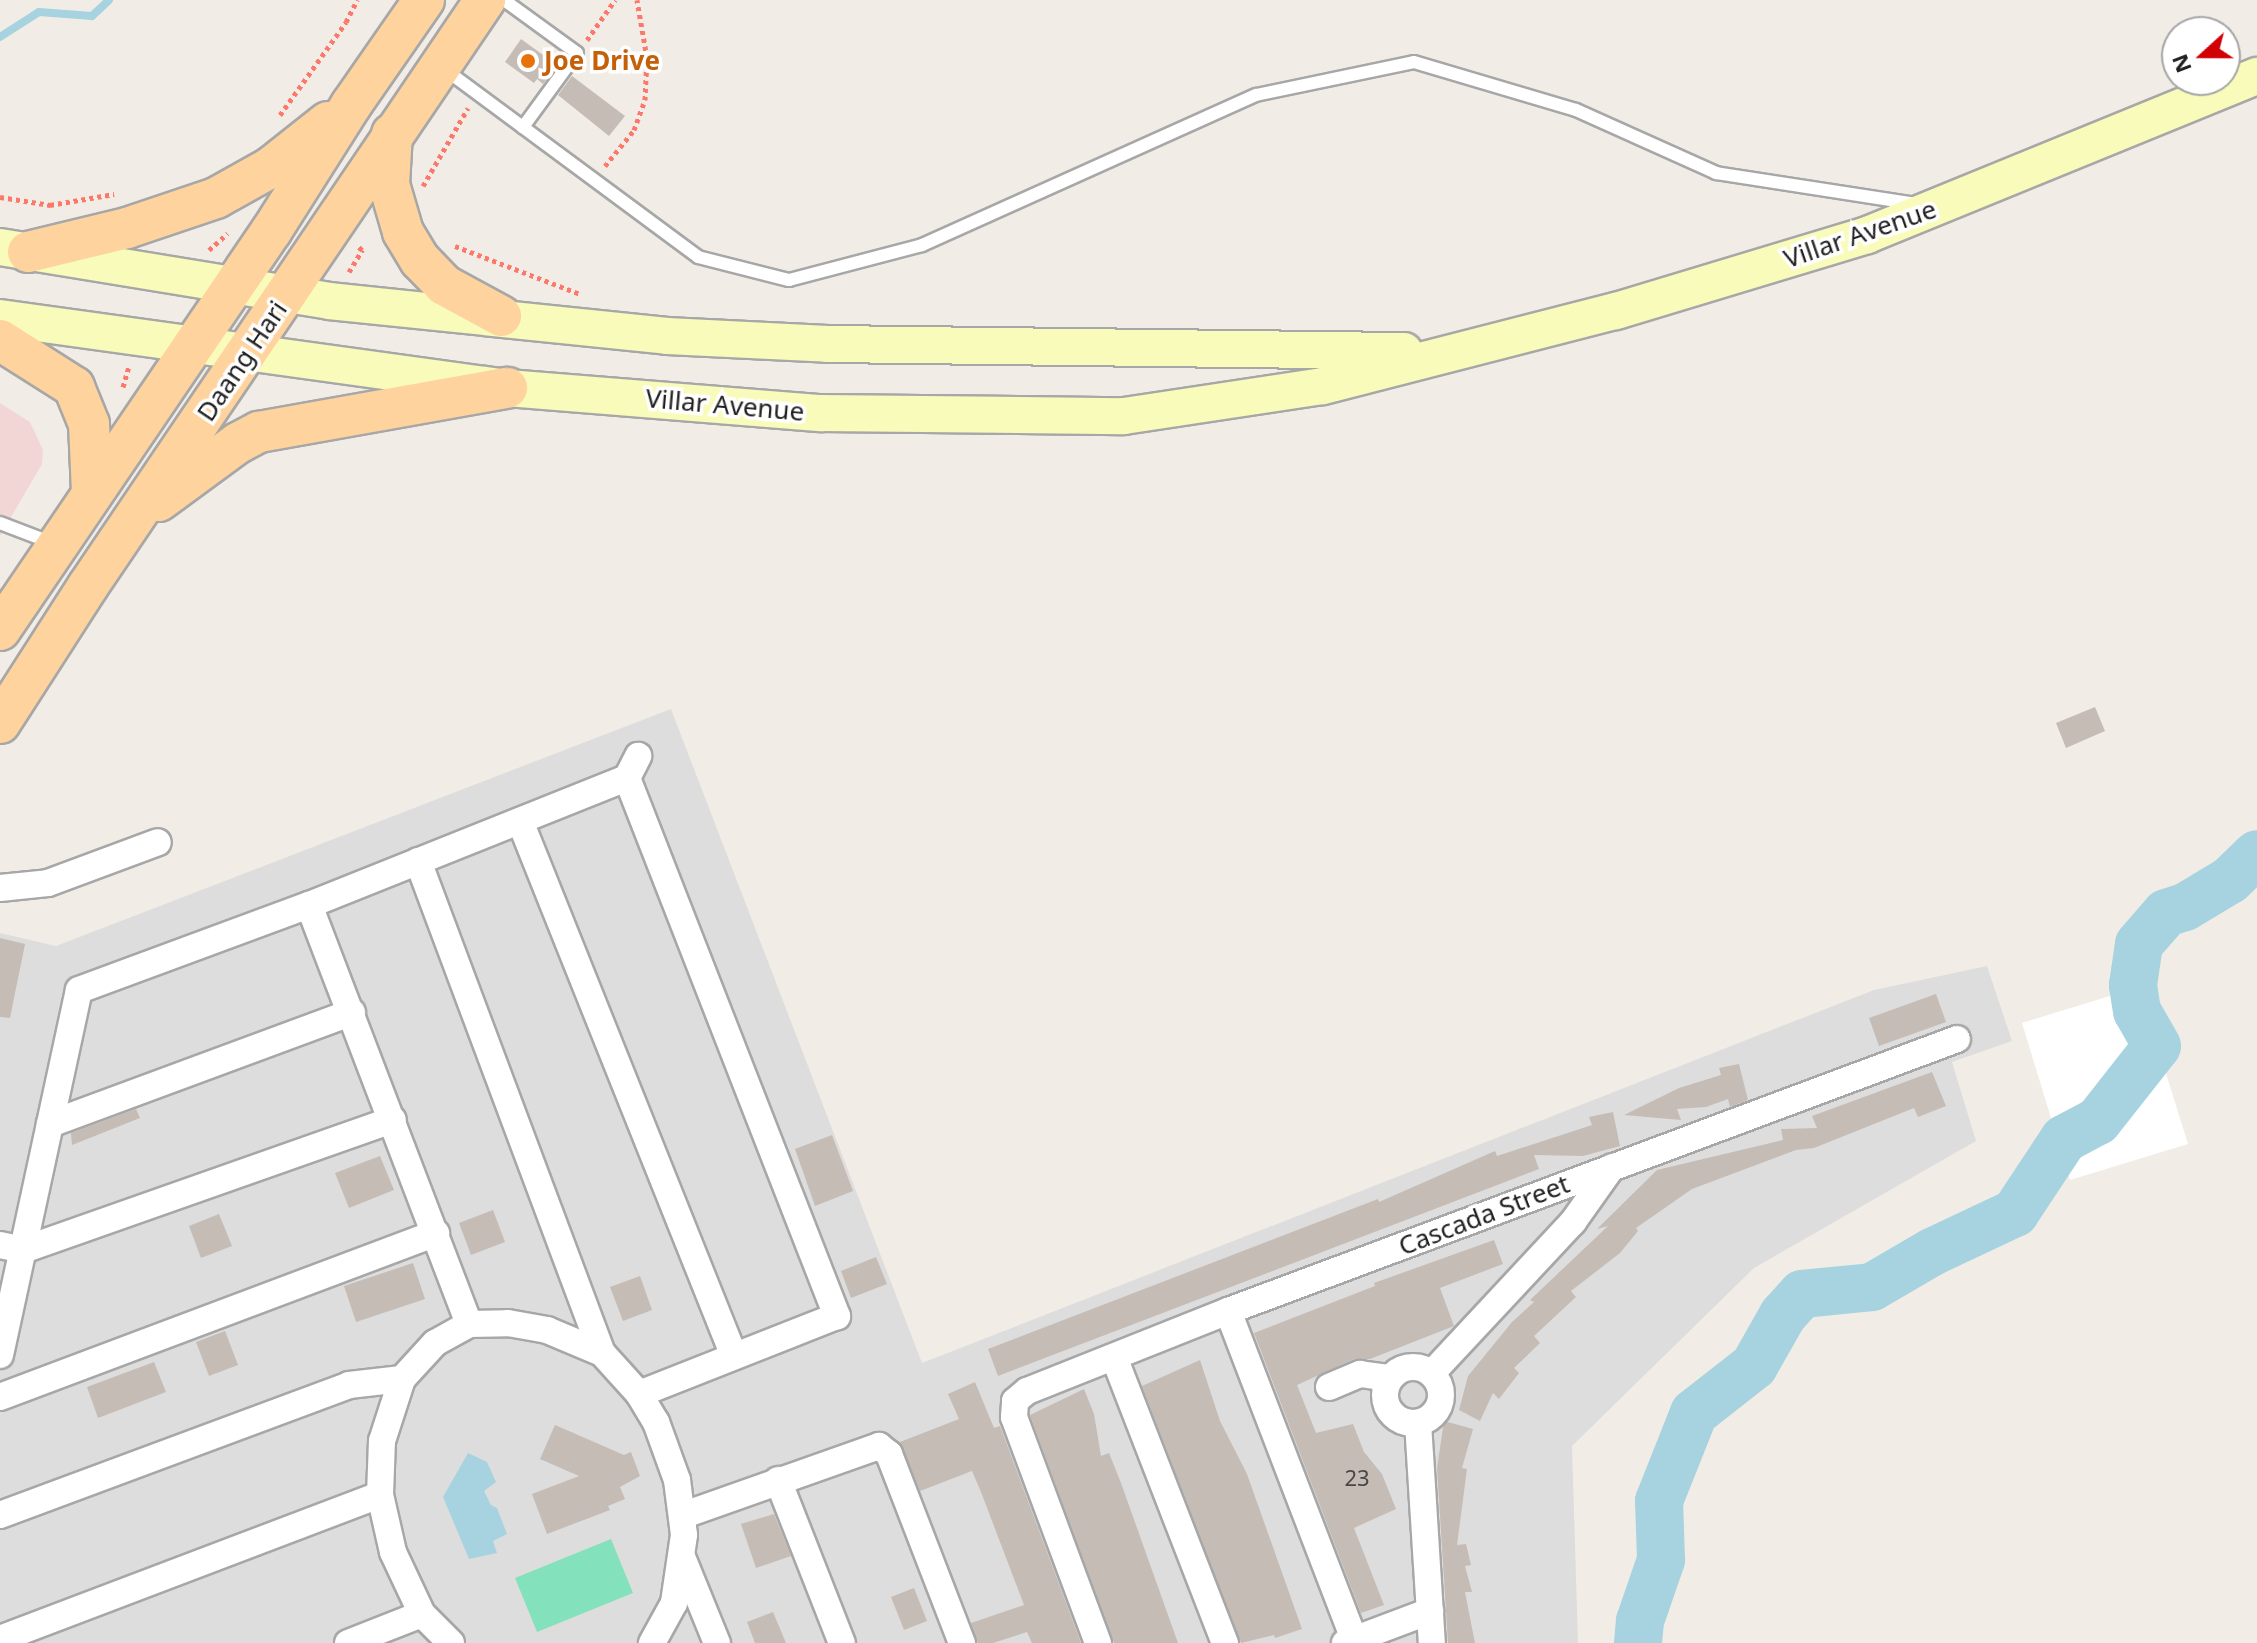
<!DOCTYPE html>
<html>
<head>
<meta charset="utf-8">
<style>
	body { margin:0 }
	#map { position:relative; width:2257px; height:1643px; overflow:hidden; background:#f1ede6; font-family:"Noto Sans",sans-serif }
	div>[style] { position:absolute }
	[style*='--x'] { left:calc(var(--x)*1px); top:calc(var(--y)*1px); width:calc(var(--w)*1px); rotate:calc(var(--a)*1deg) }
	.residential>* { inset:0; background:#dedddd }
	.commercial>* { inset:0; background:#f1d6d5 }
	.pitch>* { inset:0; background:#83e1bb }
	.water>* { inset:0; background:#a6d3df }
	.pier>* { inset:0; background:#fff }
	.stream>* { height:8px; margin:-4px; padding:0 4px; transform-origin:4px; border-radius:4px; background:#a6d3df }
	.river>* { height:48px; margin:-24px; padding:0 24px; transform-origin:24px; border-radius:24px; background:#a6d3df }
	.building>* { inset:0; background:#c5bcb5 }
	.path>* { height:5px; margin-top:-2.5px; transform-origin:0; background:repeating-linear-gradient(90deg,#fc786b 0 4px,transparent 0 8px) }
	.roads { filter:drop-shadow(2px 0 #a7a7a7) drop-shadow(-2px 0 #a7a7a7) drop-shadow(0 2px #a7a7a7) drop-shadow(0 -2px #a7a7a7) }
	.lane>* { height:12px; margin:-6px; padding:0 6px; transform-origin:6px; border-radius:6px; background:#fff }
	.street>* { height:26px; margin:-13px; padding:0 13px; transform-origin:13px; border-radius:13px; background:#fff }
	.street>.ring { margin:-13px; padding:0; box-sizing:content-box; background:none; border:26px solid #fff; border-radius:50% }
	.secondary>* { height:36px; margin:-18px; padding:0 18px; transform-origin:18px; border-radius:18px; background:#f9fbba }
	.primary>* { height:40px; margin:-20px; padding:0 20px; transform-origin:20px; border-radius:20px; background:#fed39e }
	.dots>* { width:22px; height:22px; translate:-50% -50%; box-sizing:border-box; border:4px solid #fff; border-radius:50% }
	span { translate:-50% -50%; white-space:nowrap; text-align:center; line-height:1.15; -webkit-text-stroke:7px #fff; paint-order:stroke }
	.number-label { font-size:22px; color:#494745 }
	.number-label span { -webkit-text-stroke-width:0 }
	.food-label { font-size:26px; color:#c56008; font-weight:700 }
	.left { translate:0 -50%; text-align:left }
	.street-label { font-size:26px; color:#202020 }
	.north { position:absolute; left:2161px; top:16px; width:80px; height:80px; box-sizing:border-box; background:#fff; border:2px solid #a6a6a6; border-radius:50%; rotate:249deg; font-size:22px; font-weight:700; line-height:32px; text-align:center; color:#202020 }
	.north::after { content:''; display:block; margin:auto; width:28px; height:36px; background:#d00003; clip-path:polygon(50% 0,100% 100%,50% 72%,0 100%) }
</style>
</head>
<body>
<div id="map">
	<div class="residential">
		<i style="clip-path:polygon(671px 709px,922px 1363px,1874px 990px,1987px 966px,2012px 1041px,1952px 1062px,1976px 1141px,1754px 1268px,1572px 1446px,1578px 1643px,0 1643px,0 933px,56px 946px)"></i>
	</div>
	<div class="commercial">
		<i style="clip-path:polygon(0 403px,30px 422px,43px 450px,42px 464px,0 536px)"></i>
	</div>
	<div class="pitch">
		<i style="clip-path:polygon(611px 1539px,633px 1593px,537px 1632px,515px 1578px)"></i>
	</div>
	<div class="water">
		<i style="clip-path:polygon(468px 1453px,487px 1462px,496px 1482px,484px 1491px,491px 1505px,497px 1508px,507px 1534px,493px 1541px,497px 1553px,469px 1559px,443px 1497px)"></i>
	</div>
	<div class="pier">
		<i style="clip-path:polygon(2139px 987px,2188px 1144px,2070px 1180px,2022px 1023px)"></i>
	</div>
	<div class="stream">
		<i style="--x:0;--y:37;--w:46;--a:-32.7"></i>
		<i style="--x:39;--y:12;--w:53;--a:4.3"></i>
		<i style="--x:92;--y:16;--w:23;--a:-43"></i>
	</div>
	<div class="river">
		<i style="--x:1638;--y:1643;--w:22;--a:-85"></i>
		<i style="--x:1640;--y:1621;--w:65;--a:-71"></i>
		<i style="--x:1661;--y:1560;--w:59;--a:-91.9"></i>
		<i style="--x:1659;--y:1501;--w:95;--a:-68.3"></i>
		<i style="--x:1694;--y:1413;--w:76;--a:-38.1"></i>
		<i style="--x:1754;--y:1366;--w:59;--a:-60.4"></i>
		<i style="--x:1783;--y:1315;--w:28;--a:-48"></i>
		<i style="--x:1802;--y:1294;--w:70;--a:-5.7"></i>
		<i style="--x:1872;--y:1287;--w:69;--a:-30.3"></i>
		<i style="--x:1932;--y:1252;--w:92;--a:-25.2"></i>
		<i style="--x:2015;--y:1213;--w:89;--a:-56.5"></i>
		<i style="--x:2064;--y:1139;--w:38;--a:-28"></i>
		<i style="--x:2098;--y:1121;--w:95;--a:-51.8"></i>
		<i style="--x:2157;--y:1046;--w:40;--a:-119.7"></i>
		<i style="--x:2137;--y:1011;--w:26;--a:-99"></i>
		<i style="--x:2133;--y:985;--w:41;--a:-81.7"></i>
		<i style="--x:2139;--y:944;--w:41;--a:-48.9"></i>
		<i style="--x:2166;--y:913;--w:20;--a:-18"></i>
		<i style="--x:2185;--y:907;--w:52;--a:-31"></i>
		<i style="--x:2230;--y:880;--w:37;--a:-44"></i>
	</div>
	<div class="building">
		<i style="clip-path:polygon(521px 39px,557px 65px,543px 84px,537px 79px,534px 83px,505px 62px)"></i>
		<i style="clip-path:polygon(572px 76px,625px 116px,609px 136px,558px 95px)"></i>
		<i style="clip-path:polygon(2095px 707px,2105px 731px,2066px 748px,2056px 723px)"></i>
		<i style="clip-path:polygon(0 938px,25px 944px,10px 1018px,0 1017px)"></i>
		<i style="clip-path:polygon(1936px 994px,1946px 1022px,1879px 1046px,1869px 1018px)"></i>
		<i style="clip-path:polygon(1739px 1064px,1748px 1100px,1730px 1107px,1728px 1099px,1706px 1107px,1677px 1109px,1681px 1120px,1624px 1115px,1679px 1088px,1721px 1075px,1719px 1068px)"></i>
		<i style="clip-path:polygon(1932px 1072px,1946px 1106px,1918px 1117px,1914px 1108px,1814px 1148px,1796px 1150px,1692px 1189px,1636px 1228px,1638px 1231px,1620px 1253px,1571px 1291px,1576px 1297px,1534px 1336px,1540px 1343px,1514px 1368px,1519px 1373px,1499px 1399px,1493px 1393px,1480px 1421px,1459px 1410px,1468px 1376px,1512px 1322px,1534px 1302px,1530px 1300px,1608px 1226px,1597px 1229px,1657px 1170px,1783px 1140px,1781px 1129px,1817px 1128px,1812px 1116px)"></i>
		<i style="clip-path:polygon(136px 1109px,140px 1118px,72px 1145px,71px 1133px)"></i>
		<i style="clip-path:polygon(1613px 1112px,1620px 1146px,1583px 1156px,1534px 1155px,1539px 1169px,998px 1376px,988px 1349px,1378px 1199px,1379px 1202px,1495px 1151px,1497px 1156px,1592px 1125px,1589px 1117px)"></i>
		<i style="clip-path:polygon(832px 1135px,853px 1191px,815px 1206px,795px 1149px)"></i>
		<i style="clip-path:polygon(380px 1156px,394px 1190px,349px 1208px,335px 1173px)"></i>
		<i style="clip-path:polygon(493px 1210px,505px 1242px,471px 1255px,459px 1223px)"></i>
		<i style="clip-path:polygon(219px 1214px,232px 1246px,201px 1258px,189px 1226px)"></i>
		<i style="clip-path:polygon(1494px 1240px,1503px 1264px,1440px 1288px,1454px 1326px,1370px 1359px,1354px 1359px,1297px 1385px,1316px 1433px,1353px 1424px,1364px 1452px,1382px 1474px,1396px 1509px,1354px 1528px,1384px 1605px,1361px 1613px,1254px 1333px,1375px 1286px,1374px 1283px)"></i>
		<i style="clip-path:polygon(876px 1257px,887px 1284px,851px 1298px,841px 1271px)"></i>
		<i style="clip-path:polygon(413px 1263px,425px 1299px,356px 1322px,344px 1286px)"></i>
		<i style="clip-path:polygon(640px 1276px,652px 1310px,623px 1321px,610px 1287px)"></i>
		<i style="clip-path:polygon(225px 1331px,238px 1365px,209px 1376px,196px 1342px)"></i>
		<i style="clip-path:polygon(1200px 1360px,1220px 1421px,1247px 1474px,1302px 1629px,1275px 1638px,1274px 1635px,1241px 1643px,1142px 1386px)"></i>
		<i style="clip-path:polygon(154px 1362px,166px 1392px,98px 1418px,87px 1387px)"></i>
		<i style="clip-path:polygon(975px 1382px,994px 1428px,1000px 1426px,1081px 1643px,1032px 1643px,1027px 1632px,993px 1643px,978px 1643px,971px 1623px,1024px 1605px,981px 1492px,972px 1471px,920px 1491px,900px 1442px,959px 1419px,948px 1394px)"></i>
		<i style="clip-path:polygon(1084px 1389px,1094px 1414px,1101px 1456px,1109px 1453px,1121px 1483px,1178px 1643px,1114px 1643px,1030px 1415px)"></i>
		<i style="clip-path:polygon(1444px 1421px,1473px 1429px,1462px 1468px,1467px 1469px,1457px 1545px,1466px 1544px,1471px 1565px,1465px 1566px,1472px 1592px,1465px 1592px,1475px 1643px,1448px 1643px,1437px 1468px)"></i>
		<i style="clip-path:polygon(555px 1425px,624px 1455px,631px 1452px,640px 1476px,620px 1487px,625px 1499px,608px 1506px,610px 1510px,547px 1534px,532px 1494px,579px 1476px,540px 1459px)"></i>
		<i style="clip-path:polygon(774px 1514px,791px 1556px,756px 1568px,741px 1524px)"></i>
		<i style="clip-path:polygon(914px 1588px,927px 1621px,904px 1630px,891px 1597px)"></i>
		<i style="clip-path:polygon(773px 1612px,786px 1643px,755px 1643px,747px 1622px)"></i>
	</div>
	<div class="path">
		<i style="--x:587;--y:40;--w:49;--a:-55"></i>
		<i style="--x:280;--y:115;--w:114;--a:-54.6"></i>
		<i style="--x:346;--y:22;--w:25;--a:-63"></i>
		<i style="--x:605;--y:166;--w:46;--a:-51.1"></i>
		<i style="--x:634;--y:130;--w:32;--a:-70"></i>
		<i style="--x:645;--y:100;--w:42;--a:-87.3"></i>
		<i style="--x:647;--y:58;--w:59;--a:-99.8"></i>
		<i style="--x:423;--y:186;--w:90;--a:-60"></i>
		<i style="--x:0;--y:197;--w:51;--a:9.1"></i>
		<i style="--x:50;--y:205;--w:65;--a:-9.8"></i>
		<i style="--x:455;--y:246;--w:134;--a:21"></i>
		<i style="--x:209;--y:250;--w:25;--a:-42"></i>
		<i style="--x:349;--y:272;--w:26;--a:-59"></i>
		<i style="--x:362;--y:250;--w:6;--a:-135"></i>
		<i style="--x:123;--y:387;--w:22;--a:-74"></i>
	</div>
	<div class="roads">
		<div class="lane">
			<i style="--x:504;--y:0;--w:90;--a:36"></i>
			<i style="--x:577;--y:53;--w:92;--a:126.1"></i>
			<i style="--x:443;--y:68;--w:317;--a:36.5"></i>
			<i style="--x:698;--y:257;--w:94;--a:14.2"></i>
			<i style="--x:789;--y:280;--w:138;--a:-14.7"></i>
			<i style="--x:922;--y:245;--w:366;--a:-24.2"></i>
			<i style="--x:1256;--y:95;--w:161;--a:-11.8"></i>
			<i style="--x:1414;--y:62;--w:169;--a:16.5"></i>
			<i style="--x:1576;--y:110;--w:154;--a:24.2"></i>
			<i style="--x:1716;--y:173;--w:203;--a:8.8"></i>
			<i style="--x:0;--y:523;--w:56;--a:21"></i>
		</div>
		<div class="street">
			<i style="--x:627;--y:778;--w:578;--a:68.68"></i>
			<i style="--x:837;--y:1316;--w:213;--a:158.5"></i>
			<i style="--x:520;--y:821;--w:576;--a:68.2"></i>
			<i style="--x:418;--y:861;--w:525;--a:69.5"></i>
			<i style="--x:0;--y:888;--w:48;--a:-5.9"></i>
			<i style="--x:48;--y:883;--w:117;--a:-20.4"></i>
			<i style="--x:309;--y:905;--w:449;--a:69.1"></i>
			<i style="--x:50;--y:1124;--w:322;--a:-20.3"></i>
			<i style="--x:0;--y:1245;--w:24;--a:12"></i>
			<i style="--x:23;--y:1250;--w:392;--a:-19.4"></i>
			<i style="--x:1228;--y:1311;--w:352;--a:69"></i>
			<i style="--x:0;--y:1355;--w:373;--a:-77.8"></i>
			<i style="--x:79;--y:990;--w:245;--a:-20.3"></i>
			<i style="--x:309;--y:905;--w:342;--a:-21.8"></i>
			<i style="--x:627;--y:778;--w:25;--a:-63"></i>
			<i style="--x:1114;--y:1357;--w:307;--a:68.8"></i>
			<i class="ring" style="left:1385px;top:1367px;width:30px;height:30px"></i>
			<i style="--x:1432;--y:1373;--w:207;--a:-47"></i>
			<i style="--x:1573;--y:1222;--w:67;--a:-54.7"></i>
			<i style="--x:1329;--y:1387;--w:34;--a:-23"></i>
			<i style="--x:1360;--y:1374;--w:30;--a:8"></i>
			<i style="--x:0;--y:1397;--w:466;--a:-20.6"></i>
			<i style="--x:1418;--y:1423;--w:220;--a:86.4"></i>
			<i style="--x:778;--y:1480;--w:175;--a:68.6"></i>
			<i style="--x:0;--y:1515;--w:372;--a:-20.4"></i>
			<i style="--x:349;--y:1385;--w:53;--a:-6.5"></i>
			<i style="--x:684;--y:1515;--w:207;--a:-19.5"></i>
			<i style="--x:879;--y:1446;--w:13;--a:39"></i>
			<i style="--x:889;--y:1454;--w:203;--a:68.9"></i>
			<i style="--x:682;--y:1557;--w:93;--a:67.9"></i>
			<i style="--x:0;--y:1639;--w:406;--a:-20.8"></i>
			<i style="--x:348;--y:1643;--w:79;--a:-21.4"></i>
			<i style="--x:451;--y:1643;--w:41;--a:-135"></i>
			<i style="--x:422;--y:1614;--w:68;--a:-115.1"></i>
			<i style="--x:393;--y:1552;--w:58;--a:-102.8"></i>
			<i style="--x:380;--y:1495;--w:54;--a:-87.9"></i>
			<i style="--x:382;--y:1441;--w:65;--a:-72.1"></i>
			<i style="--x:402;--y:1379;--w:49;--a:-47.5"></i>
			<i style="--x:435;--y:1343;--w:39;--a:-29"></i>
			<i style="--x:469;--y:1324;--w:39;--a:-1"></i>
			<i style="--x:508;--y:1323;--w:40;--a:10"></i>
			<i style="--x:547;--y:1330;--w:60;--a:22.7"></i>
			<i style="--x:602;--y:1353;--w:55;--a:47.9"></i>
			<i style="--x:639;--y:1394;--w:33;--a:59"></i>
			<i style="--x:656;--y:1422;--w:62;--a:70.1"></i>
			<i style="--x:677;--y:1480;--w:55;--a:82.7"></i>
			<i style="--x:684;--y:1535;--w:69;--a:98.4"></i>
			<i style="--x:674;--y:1603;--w:46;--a:118.8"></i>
			<i style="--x:1098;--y:1643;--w:241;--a:-110.4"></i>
			<i style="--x:1014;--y:1417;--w:16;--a:-86"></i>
			<i style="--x:1015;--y:1401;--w:16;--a:-40"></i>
			<i style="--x:1027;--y:1391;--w:216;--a:-21.7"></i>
			<i style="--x:1228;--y:1311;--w:778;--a:-20.46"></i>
			<i style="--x:1345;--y:1643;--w:91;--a:-20.6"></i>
		</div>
		<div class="secondary">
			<i style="--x:0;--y:247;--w:333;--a:9.3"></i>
			<i style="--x:329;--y:301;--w:340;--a:5.9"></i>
			<i style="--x:667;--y:336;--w:161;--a:2.8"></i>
			<i style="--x:828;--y:344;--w:576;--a:0.7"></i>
			<i style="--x:0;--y:318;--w:512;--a:7.86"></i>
			<i style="--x:507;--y:388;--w:315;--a:4.6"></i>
			<i style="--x:821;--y:413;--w:303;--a:0.6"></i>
			<i style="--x:1124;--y:416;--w:201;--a:-8.6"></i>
			<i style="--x:1323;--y:386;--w:302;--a:-14.4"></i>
			<i style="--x:1616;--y:311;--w:262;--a:-16.8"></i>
			<i style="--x:1867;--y:235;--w:421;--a:-22.2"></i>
		</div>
		<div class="primary">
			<i style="--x:392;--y:134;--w:50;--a:93.4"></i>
			<i style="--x:389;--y:184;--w:50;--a:73.7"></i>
			<i style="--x:403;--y:232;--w:33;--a:59"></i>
			<i style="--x:420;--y:260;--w:35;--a:46"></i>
			<i style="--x:444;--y:285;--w:65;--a:28.5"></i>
			<i style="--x:28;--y:252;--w:102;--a:-13.6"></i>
			<i style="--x:127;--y:228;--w:94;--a:-18.6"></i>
			<i style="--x:216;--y:198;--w:62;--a:-29.1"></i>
			<i style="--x:270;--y:168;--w:74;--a:-38.4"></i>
			<i style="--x:0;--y:340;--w:88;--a:32.4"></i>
			<i style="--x:74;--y:387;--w:40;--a:68"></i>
			<i style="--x:89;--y:424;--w:68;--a:87.5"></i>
			<i style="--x:159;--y:501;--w:98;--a:-36.3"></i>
			<i style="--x:238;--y:443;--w:24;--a:-28"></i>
			<i style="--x:259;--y:432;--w:252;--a:-10.1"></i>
			<i style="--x:0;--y:630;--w:484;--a:-55.8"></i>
			<i style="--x:272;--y:230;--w:148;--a:-57.7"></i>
			<i style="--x:351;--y:105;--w:128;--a:-55.2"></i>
			<i style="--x:0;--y:723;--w:163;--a:-57.3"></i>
			<i style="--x:88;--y:586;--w:708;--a:-55.88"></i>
		</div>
	</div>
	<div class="dots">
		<i style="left:528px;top:61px;background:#e8710a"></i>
	</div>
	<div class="number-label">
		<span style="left:1357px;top:1478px">23</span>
	</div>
	<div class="food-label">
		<span class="left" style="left:544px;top:61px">Joe Drive</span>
	</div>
	<div class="street-label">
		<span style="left:1860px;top:234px;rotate:-19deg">Villar Avenue</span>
		<span style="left:242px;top:361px;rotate:-56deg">Daang Hari</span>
		<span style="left:725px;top:405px;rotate:5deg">Villar Avenue</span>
		<span style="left:1484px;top:1215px;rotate:-21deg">Cascada Street</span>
	</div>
	<div class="north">N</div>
</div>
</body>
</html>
